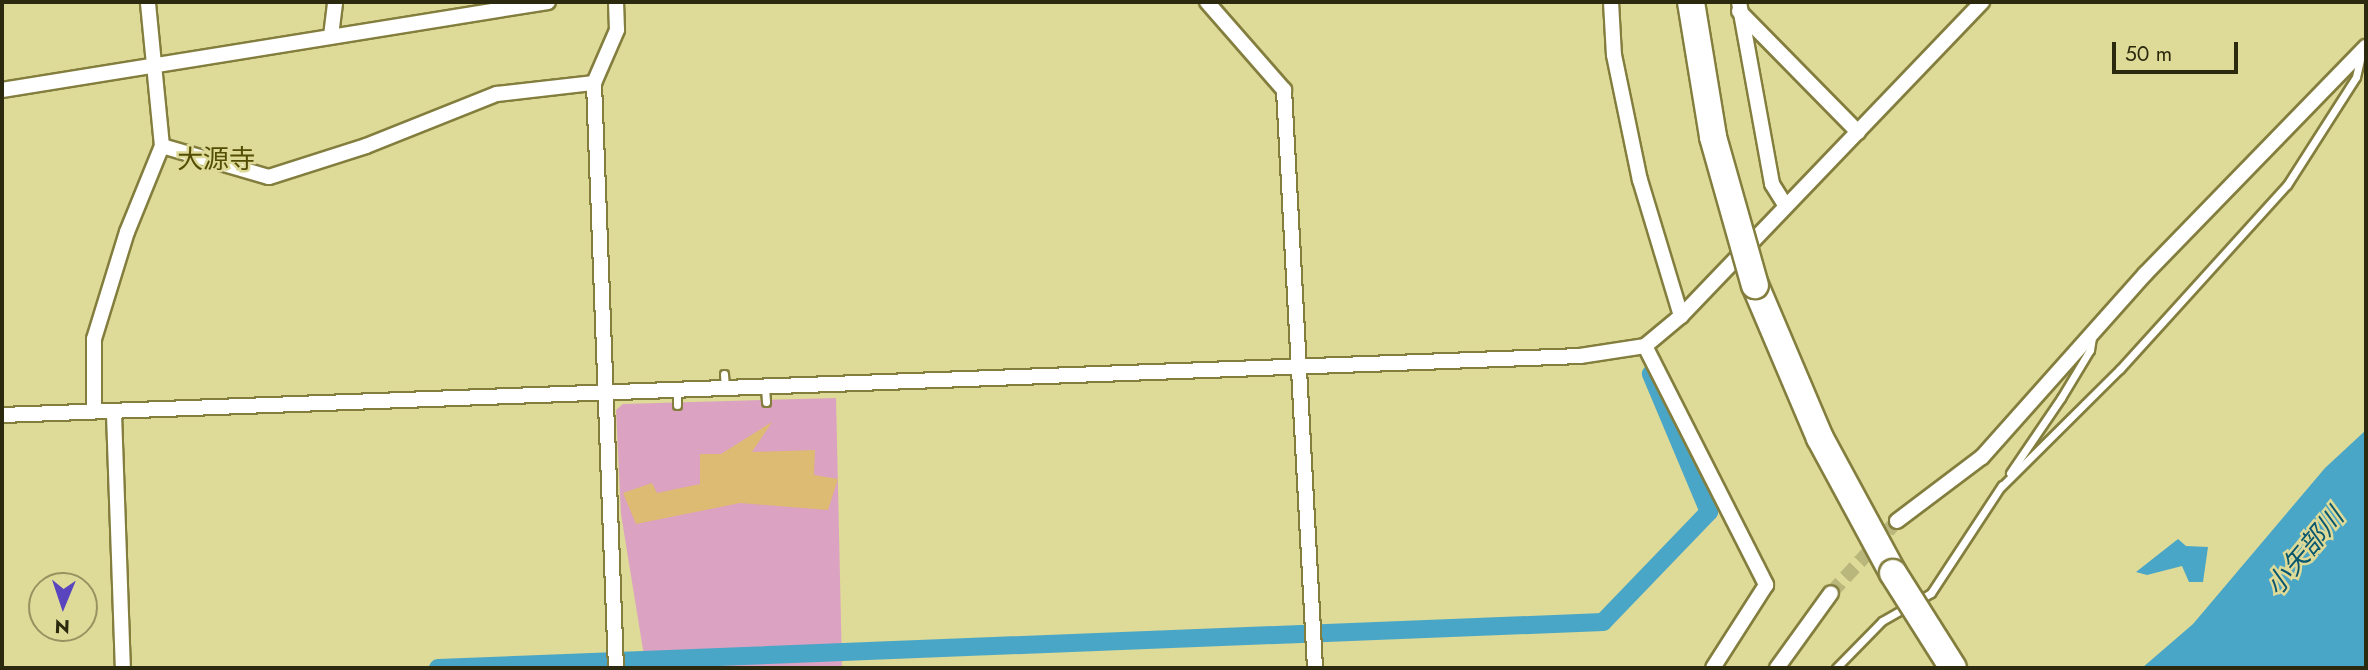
<!DOCTYPE html>
<html>
<head>
<meta charset="utf-8">
<style>
	body { margin:0 }
	#map { position:relative; width:2368px; height:670px; overflow:hidden; background:#deda98; font-family:Jost,"Noto Sans JP",sans-serif }
	div>[style] { position:absolute }
	[style*='--x'] { left:calc(var(--x)*1px); top:calc(var(--y)*1px); width:calc(var(--w)*1px); rotate:calc(var(--a)*1deg) }
	.green>* { inset:0; background:#dba2c1 }
	.water>* { inset:0; background:#49a6c7 }
	.canal>* { height:18px; margin:-9px; padding:0 9px; transform-origin:9px; border-radius:9px; background:#49a6c7 }
	.building>* { inset:0; background:#ddbb72 }
	.minor-tunnel>* { height:14px; margin-top:-7px; transform-origin:0; background:repeating-linear-gradient(90deg,#bab77c 0 14px,transparent 0 21px) }
	.roads { filter:drop-shadow(2px 0 #837e3e) drop-shadow(-2px 0 #837e3e) drop-shadow(0 2px #837e3e) drop-shadow(0 -2px #837e3e) }
	.service>* { height:7px; margin:-3.5px; padding:0 3.5px; transform-origin:3.5px; border-radius:3.5px; background:#fff }
	.minor>* { height:14px; margin:-7px; padding:0 7px; transform-origin:7px; border-radius:7px; background:#fff }
	.motorway>* { height:26px; margin:-13px; padding:0 13px; transform-origin:13px; border-radius:13px; background:#fff }
	.bridges { filter:drop-shadow(2px 0 #837e3e) drop-shadow(-2px 0 #837e3e) drop-shadow(0 2px #837e3e) drop-shadow(0 -2px #837e3e) }
	.motorway-bridge>* { height:26px; margin:-13px; padding:0 13px; transform-origin:13px; border-radius:13px; background:#fff }
	span { translate:-50% -50%; white-space:nowrap; text-align:center; line-height:1.15; -webkit-text-stroke:5px #deda98; paint-order:stroke }
	.neighbourhood-label { font-size:26px; color:#544e05 }
	.water-label { font-size:26px; color:#09576f; font-style:italic }
	.frame { position:absolute; inset:0; border:4px solid #2b290e; pointer-events:none }
	.north { position:absolute; left:28px; top:572px; width:70px; height:70px; box-sizing:border-box; background:#deda98; border:2px solid #969361; border-radius:50%; rotate:182deg; font-size:19px; font-weight:700; line-height:28px; text-align:center; color:#2b290e }
	.north::after { content:''; display:block; margin:auto; width:24px; height:32px; background:#5945bd; clip-path:polygon(50% 0,100% 100%,50% 72%,0 100%) }
	.scale { position:absolute; left:2112px; top:42px; width:126px; height:32px; box-sizing:border-box; border:4px solid #2b290e; border-top:0; padding-left:9px; font-size:21px; line-height:24px; white-space:nowrap; color:#2b290e; -webkit-text-stroke:5px #deda98; paint-order:stroke }
</style>
</head>
<body>
<div id="map">
	<div class="green">
		<i style="clip-path:polygon(836px 398px,842px 668px,646px 668px,621px 514px,616px 410px,623px 404px)"></i>
	</div>
	<div class="water">
		<i style="clip-path:polygon(2366px 430px,2366px 668px,2142px 668px,2193px 624px,2325px 468px)"></i>
		<i style="clip-path:polygon(2178px 539px,2186px 546px,2208px 547px,2203px 582px,2189px 582px,2182px 566px,2147px 575px,2136px 572px)"></i>
	</div>
	<div class="canal">
		<i style="--x:438;--y:668;--w:1166;--a:-2.26"></i>
		<i style="--x:1603;--y:622;--w:153;--a:-46.1"></i>
		<i style="--x:1709;--y:512;--w:150;--a:-112.8"></i>
	</div>
	<div class="building">
		<i style="clip-path:polygon(772px 422px,752px 452px,815px 450px,814px 475px,838px 479px,828px 510px,740px 503px,636px 524px,623px 493px,652px 483px,657px 493px,700px 484px,700px 454px,721px 454px)"></i>
	</div>
	<div class="minor-tunnel">
		<i style="--x:1831;--y:593;--w:98;--a:-47.5"></i>
	</div>
	<div class="roads">
		<div class="service">
			<i style="--x:724;--y:374;--w:14;--a:86"></i>
			<i style="--x:765;--y:387;--w:15;--a:86"></i>
			<i style="--x:677;--y:390;--w:15;--a:90"></i>
			<i style="--x:2010;--y:473;--w:91;--a:-55.8"></i>
			<i style="--x:2061;--y:398;--w:56;--a:-58.9"></i>
			<i style="--x:2090;--y:350;--w:13;--a:-81"></i>
			<i style="--x:2001;--y:487;--w:168;--a:-44.8"></i>
			<i style="--x:2120;--y:369;--w:248;--a:-47.8"></i>
			<i style="--x:2287;--y:185;--w:128;--a:-57.4"></i>
			<i style="--x:2356;--y:77;--w:23;--a:-77"></i>
			<i style="--x:1836;--y:668;--w:66;--a:-45.6"></i>
			<i style="--x:1882;--y:621;--w:56;--a:-29.7"></i>
			<i style="--x:1931;--y:593;--w:129;--a:-56.7"></i>
		</div>
		<div class="minor">
			<i style="--x:1207;--y:2;--w:117;--a:48.8"></i>
			<i style="--x:1284;--y:90;--w:579;--a:86.93"></i>
			<i style="--x:1611;--y:2;--w:53;--a:86.8"></i>
			<i style="--x:1614;--y:55;--w:128;--a:78.3"></i>
			<i style="--x:1640;--y:180;--w:142;--a:73.2"></i>
			<i style="--x:1739;--y:2;--w:185;--a:79.7"></i>
			<i style="--x:1772;--y:184;--w:26;--a:58"></i>
			<i style="--x:1739;--y:11;--w:170;--a:45.5"></i>
			<i style="--x:331;--y:36;--w:34;--a:-83"></i>
			<i style="--x:594;--y:83;--w:585;--a:87.85"></i>
			<i style="--x:2;--y:90;--w:553;--a:-9.16"></i>
			<i style="--x:162;--y:146;--w:111;--a:16.2"></i>
			<i style="--x:269;--y:177;--w:102;--a:-17.7"></i>
			<i style="--x:366;--y:146;--w:141;--a:-21.7"></i>
			<i style="--x:497;--y:94;--w:98;--a:-6.5"></i>
			<i style="--x:594;--y:83;--w:58;--a:-66.5"></i>
			<i style="--x:617;--y:30;--w:28;--a:-92"></i>
			<i style="--x:1645;--y:346;--w:268;--a:63.1"></i>
			<i style="--x:1766;--y:585;--w:98;--a:122.6"></i>
			<i style="--x:94;--y:411;--w:72;--a:-90"></i>
			<i style="--x:94;--y:339;--w:112;--a:-72.9"></i>
			<i style="--x:127;--y:232;--w:93;--a:-67.9"></i>
			<i style="--x:162;--y:146;--w:145;--a:-95.6"></i>
			<i style="--x:114;--y:414;--w:254;--a:88"></i>
			<i style="--x:2;--y:415;--w:1579;--a:-2.14"></i>
			<i style="--x:1580;--y:356;--w:66;--a:-8.7"></i>
			<i style="--x:1645;--y:346;--w:47;--a:-39.8"></i>
			<i style="--x:1681;--y:316;--w:435;--a:-46.2"></i>
			<i style="--x:1897;--y:521;--w:106;--a:-37"></i>
			<i style="--x:1982;--y:457;--w:245;--a:-48.3"></i>
			<i style="--x:2145;--y:274;--w:317;--a:-45.8"></i>
			<i style="--x:1777;--y:668;--w:92;--a:-54.2"></i>
		</div>
		<div class="motorway">
			<i style="--x:1755;--y:285;--w:166;--a:67"></i>
			<i style="--x:1820;--y:438;--w:153;--a:61.6"></i>
		</div>
	</div>
	<div class="bridges">
		<div class="motorway-bridge">
			<i style="--x:1691;--y:2;--w:137;--a:80.7"></i>
			<i style="--x:1713;--y:137;--w:154;--a:74.2"></i>
			<i style="--x:1893;--y:573;--w:112;--a:57.7"></i>
		</div>
	</div>
	<div class="neighbourhood-label">
		<span style="left:216px;top:160px">大源寺</span>
	</div>
	<div class="water-label">
		<span style="left:2305px;top:552px;rotate:-50deg">小矢部川</span>
	</div>
	<div class="frame"></div>
	<div class="north">N</div>
	<div class="scale">50 m</div>
</div>
</body>
</html>
